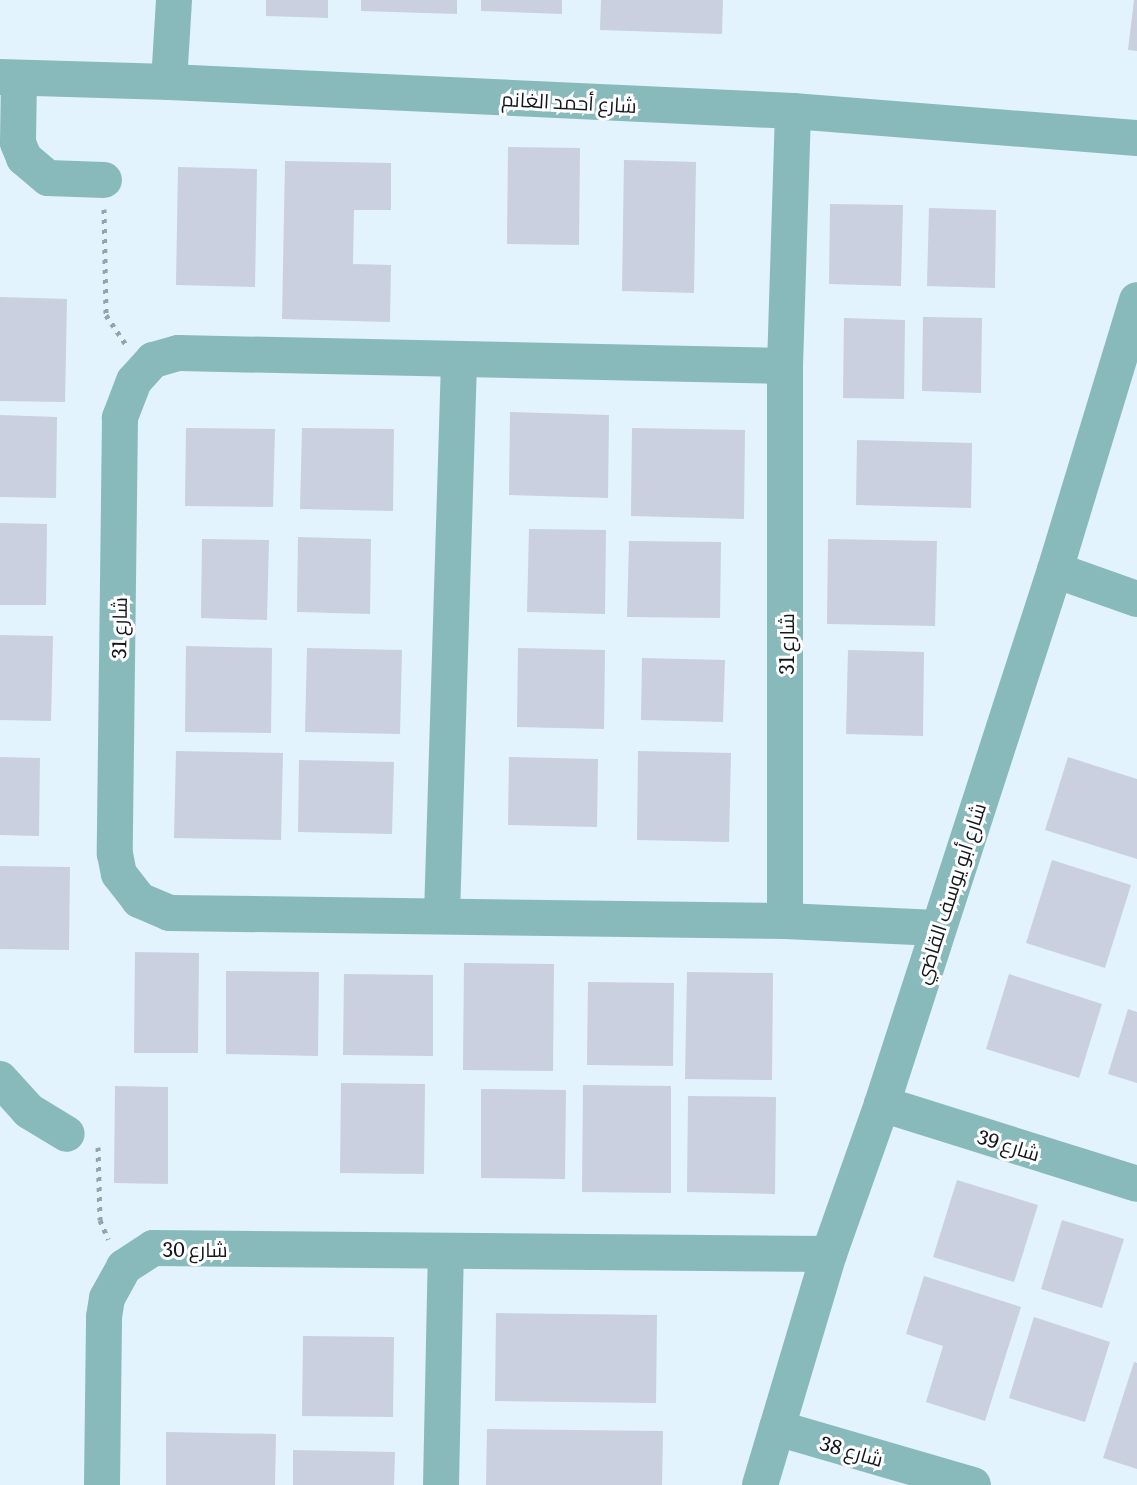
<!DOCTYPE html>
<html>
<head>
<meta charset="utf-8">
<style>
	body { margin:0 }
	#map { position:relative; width:1137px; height:1485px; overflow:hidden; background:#e2f3fd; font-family:Literata,Cairo,serif }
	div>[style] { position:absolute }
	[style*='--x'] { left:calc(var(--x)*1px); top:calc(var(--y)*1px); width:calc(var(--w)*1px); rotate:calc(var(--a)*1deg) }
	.building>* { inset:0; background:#cad0df }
	.path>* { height:5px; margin-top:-2.5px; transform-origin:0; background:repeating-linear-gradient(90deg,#96a3ab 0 4px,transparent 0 10px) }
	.minor>* { height:36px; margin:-18px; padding:0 18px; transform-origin:18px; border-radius:18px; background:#88babc }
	span { translate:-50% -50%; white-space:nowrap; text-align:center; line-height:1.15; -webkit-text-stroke:6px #fff; paint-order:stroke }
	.street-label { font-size:20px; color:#13181c }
</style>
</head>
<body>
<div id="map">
	<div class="building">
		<i style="clip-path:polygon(266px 0,328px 0,328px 18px,266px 16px)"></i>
		<i style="clip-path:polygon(361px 0,457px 0,457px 14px,361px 11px)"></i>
		<i style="clip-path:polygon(481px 0,562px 0,562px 14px,481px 11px)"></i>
		<i style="clip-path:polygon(601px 0,723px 0,722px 34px,600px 30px)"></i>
		<i style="clip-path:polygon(1134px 0,1137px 0,1137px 51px,1128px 50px)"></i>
		<i style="clip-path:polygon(508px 147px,580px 148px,579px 245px,507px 244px)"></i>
		<i style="clip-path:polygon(624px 160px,696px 162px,694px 293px,622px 291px)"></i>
		<i style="clip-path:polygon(285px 161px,391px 163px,391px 210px,354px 210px,353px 264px,391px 265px,390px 322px,282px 319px)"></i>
		<i style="clip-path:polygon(178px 167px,257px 169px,255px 287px,176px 285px)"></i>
		<i style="clip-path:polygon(830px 204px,903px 205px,901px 286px,829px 284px)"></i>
		<i style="clip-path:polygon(929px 208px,996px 210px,995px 288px,927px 286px)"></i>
		<i style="clip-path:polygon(0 297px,67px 299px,65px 402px,0 401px)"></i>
		<i style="clip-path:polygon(923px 317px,982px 318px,981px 393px,922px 391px)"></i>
		<i style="clip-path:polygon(844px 318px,905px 320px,904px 399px,843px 398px)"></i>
		<i style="clip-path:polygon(510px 412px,609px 415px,608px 498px,509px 495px)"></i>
		<i style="clip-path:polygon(0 415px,57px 417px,56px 498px,0 497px)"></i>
		<i style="clip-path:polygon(186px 428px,275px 429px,273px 507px,185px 506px)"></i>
		<i style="clip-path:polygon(302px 428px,394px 429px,393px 511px,300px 509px)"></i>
		<i style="clip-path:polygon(632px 428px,745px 430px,744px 519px,631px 516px)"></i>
		<i style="clip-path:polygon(857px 440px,972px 443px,971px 508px,856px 505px)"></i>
		<i style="clip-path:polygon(0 523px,47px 524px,46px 605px,0 605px)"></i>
		<i style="clip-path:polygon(529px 529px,606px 530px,605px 614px,527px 612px)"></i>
		<i style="clip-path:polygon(298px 537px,371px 539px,370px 614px,297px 612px)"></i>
		<i style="clip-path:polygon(202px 539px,269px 540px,267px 620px,201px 618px)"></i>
		<i style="clip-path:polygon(828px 539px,937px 541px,935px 626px,827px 624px)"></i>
		<i style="clip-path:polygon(629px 541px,721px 542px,720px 618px,627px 617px)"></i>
		<i style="clip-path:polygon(0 635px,53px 636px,51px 721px,0 720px)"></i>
		<i style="clip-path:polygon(186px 646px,272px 648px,271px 733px,185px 732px)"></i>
		<i style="clip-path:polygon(307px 648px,402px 650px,400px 734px,305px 732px)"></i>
		<i style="clip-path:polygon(518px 648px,605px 650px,604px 729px,517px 727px)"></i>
		<i style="clip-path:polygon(848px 650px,924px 652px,923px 736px,846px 734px)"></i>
		<i style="clip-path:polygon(642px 658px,725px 660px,723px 722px,641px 720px)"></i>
		<i style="clip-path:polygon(176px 751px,283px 753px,281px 840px,174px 838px)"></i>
		<i style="clip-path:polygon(638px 751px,731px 753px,729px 842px,637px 840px)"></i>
		<i style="clip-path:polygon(0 757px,40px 758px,39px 836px,0 835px)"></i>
		<i style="clip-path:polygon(509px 757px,598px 759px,597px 827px,508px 825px)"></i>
		<i style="clip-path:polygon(1068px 757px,1137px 779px,1137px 859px,1045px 830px)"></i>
		<i style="clip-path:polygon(299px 760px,394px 762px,392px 834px,298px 832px)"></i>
		<i style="clip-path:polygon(1052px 860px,1131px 885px,1105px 968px,1026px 943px)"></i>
		<i style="clip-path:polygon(0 866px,70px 867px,69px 950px,0 949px)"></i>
		<i style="clip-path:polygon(135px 952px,199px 953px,198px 1053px,134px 1053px)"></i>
		<i style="clip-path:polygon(464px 963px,554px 964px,553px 1071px,463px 1070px)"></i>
		<i style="clip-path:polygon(226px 971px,319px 972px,318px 1056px,226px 1054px)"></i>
		<i style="clip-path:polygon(687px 972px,773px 973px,772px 1080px,685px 1079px)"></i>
		<i style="clip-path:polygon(344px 974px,433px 975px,433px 1056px,343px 1055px)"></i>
		<i style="clip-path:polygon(1009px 974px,1102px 1004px,1079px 1078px,986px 1049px)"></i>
		<i style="clip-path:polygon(588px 982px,674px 983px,673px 1066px,587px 1065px)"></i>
		<i style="clip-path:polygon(1128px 1009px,1137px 1012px,1137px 1083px,1108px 1074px)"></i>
		<i style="clip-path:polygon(341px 1083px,425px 1084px,424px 1174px,340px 1173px)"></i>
		<i style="clip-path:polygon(583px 1085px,671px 1086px,671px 1193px,582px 1192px)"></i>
		<i style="clip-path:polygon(115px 1086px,168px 1087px,168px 1184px,114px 1183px)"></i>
		<i style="clip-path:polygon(481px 1089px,566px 1090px,565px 1179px,481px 1178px)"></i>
		<i style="clip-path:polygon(688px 1096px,776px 1097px,775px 1194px,687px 1192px)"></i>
		<i style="clip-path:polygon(957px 1180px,1038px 1205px,1014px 1282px,933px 1257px)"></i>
		<i style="clip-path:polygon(1062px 1220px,1124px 1239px,1102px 1308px,1041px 1289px)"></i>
		<i style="clip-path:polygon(924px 1276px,1021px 1307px,985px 1421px,926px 1402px,943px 1346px,906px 1334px)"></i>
		<i style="clip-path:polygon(496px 1313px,657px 1315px,656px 1403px,495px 1401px)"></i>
		<i style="clip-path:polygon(1034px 1317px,1110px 1342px,1085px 1422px,1009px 1398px)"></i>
		<i style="clip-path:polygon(303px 1336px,394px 1337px,393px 1417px,302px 1416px)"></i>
		<i style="clip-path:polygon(1134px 1362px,1137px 1363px,1137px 1469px,1103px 1458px)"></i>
		<i style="clip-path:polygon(487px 1429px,663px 1431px,662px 1485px,486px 1485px)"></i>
		<i style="clip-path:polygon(166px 1432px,276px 1434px,275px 1485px,166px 1485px)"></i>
		<i style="clip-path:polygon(293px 1450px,395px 1452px,394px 1485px,293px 1485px)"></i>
	</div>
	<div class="path">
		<i style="--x:104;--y:209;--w:106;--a:88.9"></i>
		<i style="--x:106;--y:315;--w:36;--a:56"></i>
		<i style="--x:98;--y:1147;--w:73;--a:88.4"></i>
		<i style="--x:100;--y:1220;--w:21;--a:67"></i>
	</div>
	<div class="minor">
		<i style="--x:0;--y:77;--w:169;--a:1.7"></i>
		<i style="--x:169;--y:82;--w:625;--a:2.66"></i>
		<i style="--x:793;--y:111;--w:345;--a:4.5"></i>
		<i style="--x:19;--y:78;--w:65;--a:90.9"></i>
		<i style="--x:18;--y:143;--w:16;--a:68"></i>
		<i style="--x:24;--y:158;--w:31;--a:40"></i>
		<i style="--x:48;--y:178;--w:56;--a:2"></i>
		<i style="--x:169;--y:82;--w:82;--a:-86.5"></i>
		<i style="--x:785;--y:366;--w:607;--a:-178.77"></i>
		<i style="--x:178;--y:353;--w:26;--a:164"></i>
		<i style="--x:153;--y:360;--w:28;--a:132"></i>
		<i style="--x:134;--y:381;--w:40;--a:111"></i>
		<i style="--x:120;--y:418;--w:436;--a:90.7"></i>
		<i style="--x:115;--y:854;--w:20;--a:79"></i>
		<i style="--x:119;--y:874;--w:33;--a:52"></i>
		<i style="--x:139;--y:900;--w:33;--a:23"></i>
		<i style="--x:169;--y:913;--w:616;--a:0.74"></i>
		<i style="--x:785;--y:921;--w:152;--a:2.6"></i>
		<i style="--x:1055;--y:570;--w:87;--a:19.5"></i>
		<i style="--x:442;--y:915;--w:553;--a:-88.24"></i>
		<i style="--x:785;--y:921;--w:555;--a:-90"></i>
		<i style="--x:785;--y:366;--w:255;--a:-88.2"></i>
		<i style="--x:0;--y:1079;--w:43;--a:47.8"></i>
		<i style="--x:29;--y:1111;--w:44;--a:31.2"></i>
		<i style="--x:882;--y:1104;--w:267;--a:17.4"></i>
		<i style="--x:777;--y:1428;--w:204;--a:16.2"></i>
		<i style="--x:102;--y:1485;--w:168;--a:-89.3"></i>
		<i style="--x:104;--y:1317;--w:19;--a:-81"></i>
		<i style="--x:107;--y:1298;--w:35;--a:-61"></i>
		<i style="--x:124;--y:1267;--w:35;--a:-33"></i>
		<i style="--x:153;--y:1248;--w:676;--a:0.51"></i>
		<i style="--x:441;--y:1485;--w:234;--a:-88.8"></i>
		<i style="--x:760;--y:1485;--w:241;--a:-73.4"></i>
		<i style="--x:829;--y:1254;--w:159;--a:-70.5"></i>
		<i style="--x:882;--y:1104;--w:561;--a:-72.05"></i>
		<i style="--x:1055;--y:570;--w:282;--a:-73.1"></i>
	</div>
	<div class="street-label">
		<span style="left:569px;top:101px;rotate:3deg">شارع أحمد الغانم</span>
		<span style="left:118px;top:628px;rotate:-89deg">شارع 31</span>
		<span style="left:785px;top:644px;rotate:-90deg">شارع 31</span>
		<span style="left:949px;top:893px;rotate:-72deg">شارع أبو يوسف القاضي</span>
		<span style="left:1009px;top:1144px;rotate:17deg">شارع 39</span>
		<span style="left:195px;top:1248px">شارع 30</span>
		<span style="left:852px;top:1450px;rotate:16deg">شارع 38</span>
	</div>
</div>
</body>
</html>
